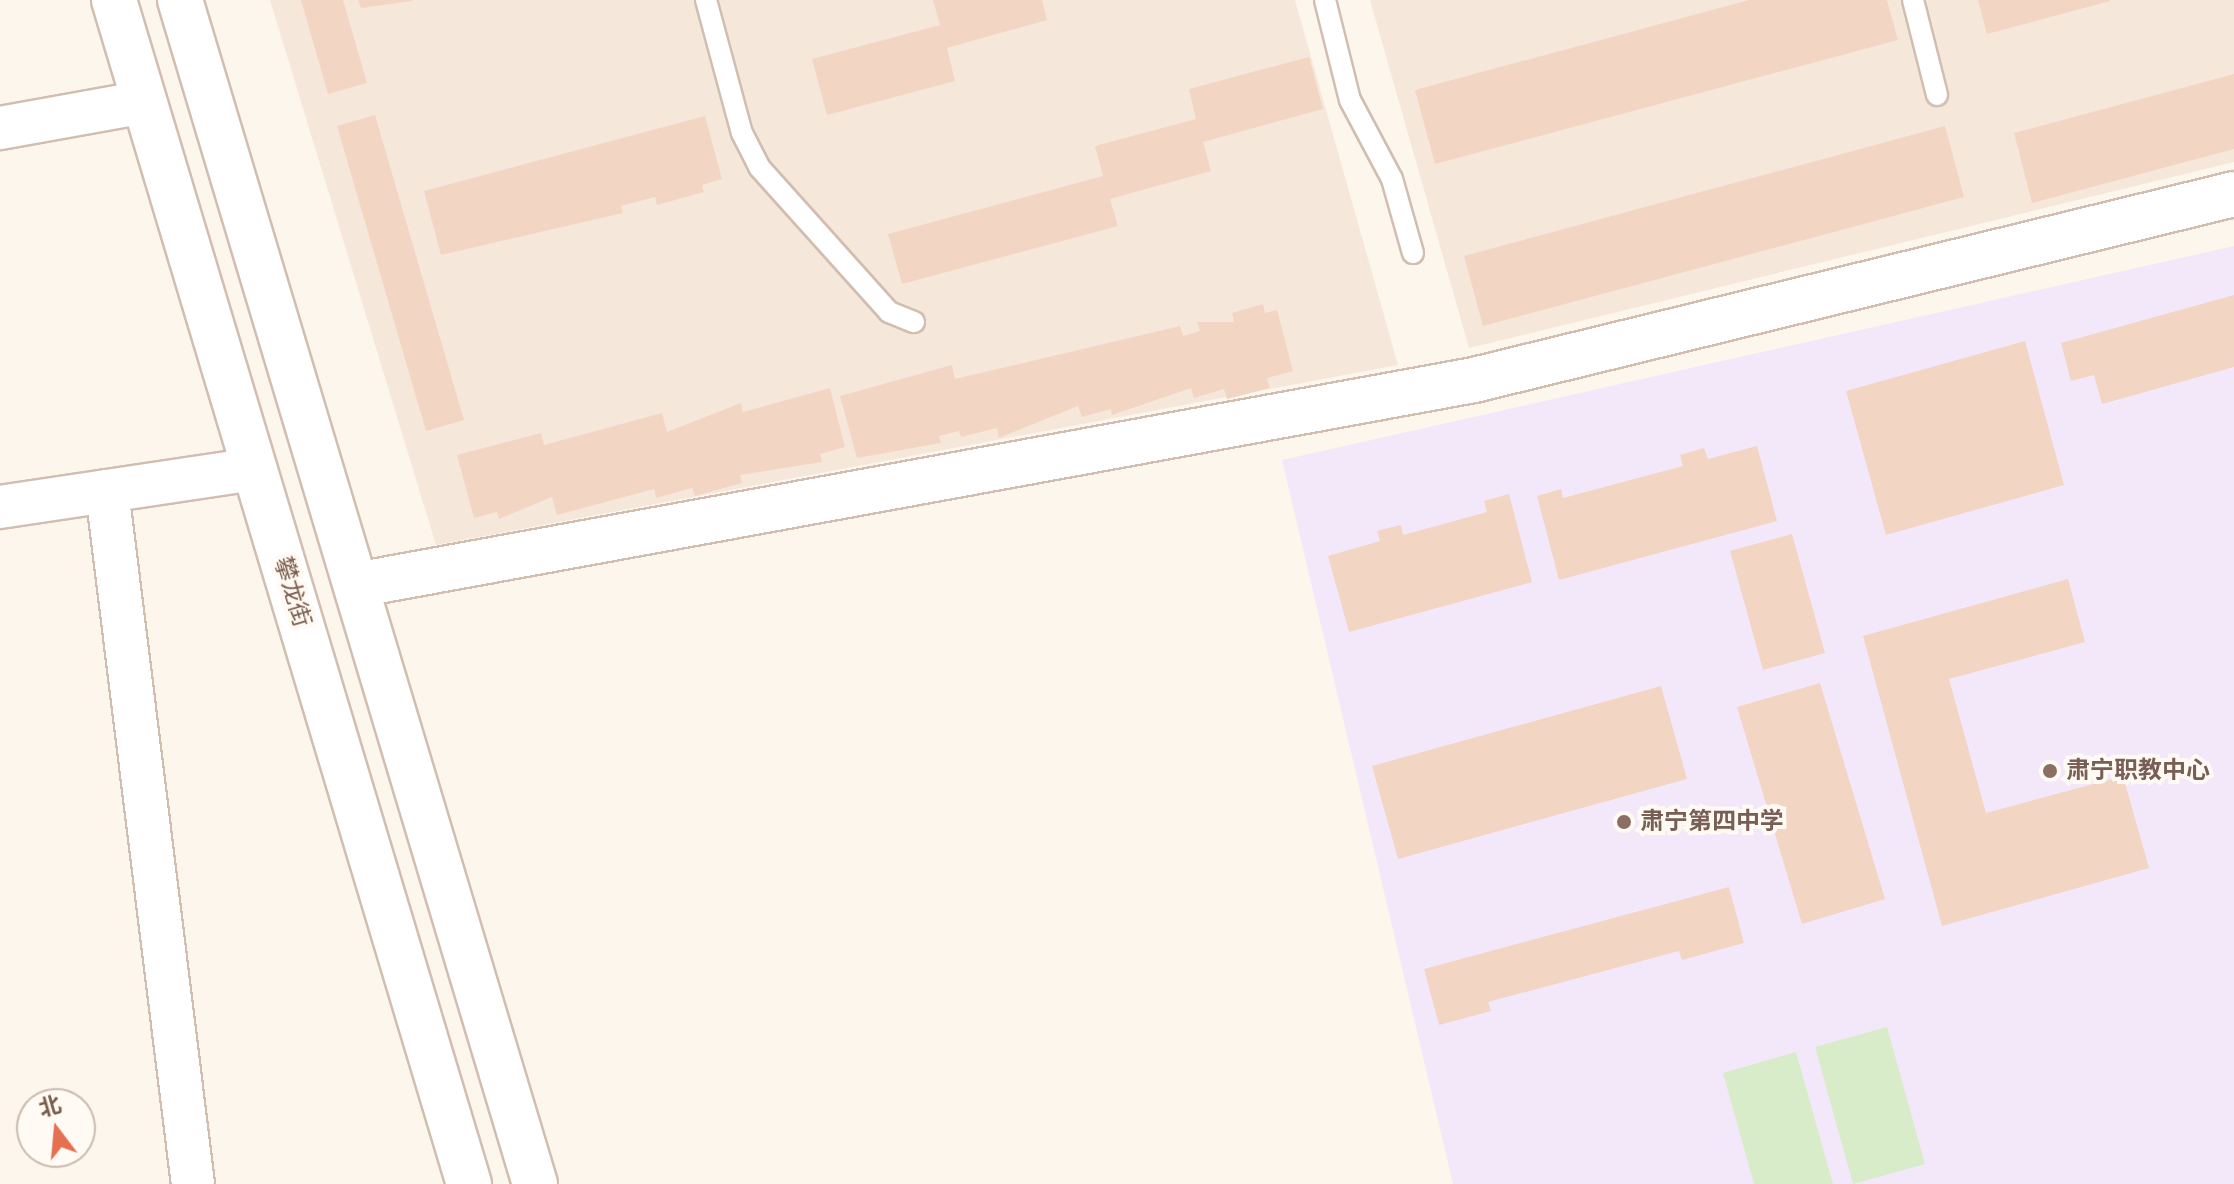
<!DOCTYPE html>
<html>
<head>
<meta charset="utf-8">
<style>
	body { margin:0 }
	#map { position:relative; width:2234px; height:1184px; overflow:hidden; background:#fdf6ec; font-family:"DejaVu Sans","Noto Sans SC",sans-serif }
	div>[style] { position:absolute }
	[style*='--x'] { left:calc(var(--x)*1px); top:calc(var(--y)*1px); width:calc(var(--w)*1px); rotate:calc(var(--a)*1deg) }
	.residential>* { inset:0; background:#f5e8da }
	.education>* { inset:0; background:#f3e8fa }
	.green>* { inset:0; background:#d8ecc9 }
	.building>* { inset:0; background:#f3d5c3 }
	.roads { filter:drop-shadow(2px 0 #d1beb0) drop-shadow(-2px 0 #d1beb0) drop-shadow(0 2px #d1beb0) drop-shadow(0 -2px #d1beb0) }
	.lane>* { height:20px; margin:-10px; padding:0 10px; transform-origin:10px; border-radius:10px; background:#fff }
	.street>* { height:42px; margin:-21px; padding:0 21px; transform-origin:21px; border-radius:21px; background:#fff }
	.secondary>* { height:44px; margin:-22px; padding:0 22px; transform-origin:22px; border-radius:22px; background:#fff }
	.dots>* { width:22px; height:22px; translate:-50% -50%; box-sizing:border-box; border:4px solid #fffaf3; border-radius:50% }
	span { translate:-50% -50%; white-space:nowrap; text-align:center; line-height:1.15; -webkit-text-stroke:8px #fffaf3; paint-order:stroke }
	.street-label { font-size:24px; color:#7a5c4d }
	.education-label { font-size:24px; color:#785e54; font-weight:700 }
	.left { translate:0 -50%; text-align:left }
	.north { position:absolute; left:16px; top:1088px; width:80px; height:80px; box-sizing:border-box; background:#fffaf3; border:2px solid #cabbb1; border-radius:50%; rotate:344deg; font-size:22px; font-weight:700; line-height:32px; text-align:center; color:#7a5c4d }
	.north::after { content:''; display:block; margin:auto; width:28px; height:36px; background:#e76f51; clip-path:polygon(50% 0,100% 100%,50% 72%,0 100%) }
</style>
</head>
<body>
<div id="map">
	<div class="residential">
		<i style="clip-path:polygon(270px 0,1295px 0,1398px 365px,436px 545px)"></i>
		<i style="clip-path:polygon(1370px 0,2234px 0,2234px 162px,1469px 348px)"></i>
	</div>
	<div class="education">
		<i style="clip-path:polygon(2234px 246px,2234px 1184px,1453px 1184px,1282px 460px)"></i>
	</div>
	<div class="green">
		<i style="clip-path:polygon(1887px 1027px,1925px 1164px,1853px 1184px,1815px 1047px)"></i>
		<i style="clip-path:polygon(1796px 1052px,1833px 1184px,1754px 1184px,1723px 1073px)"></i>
	</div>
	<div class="building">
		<i style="clip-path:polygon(301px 0,343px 0,367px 83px,328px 94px)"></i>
		<i style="clip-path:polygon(358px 0,412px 0,412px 1px,361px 8px)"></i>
		<i style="clip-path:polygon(933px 0,1042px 0,1047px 20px,947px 48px,955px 81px,827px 115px,812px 59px,940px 25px)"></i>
		<i style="clip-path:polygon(1749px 0,1887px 0,1898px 40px,1435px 164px,1415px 90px)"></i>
		<i style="clip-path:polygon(1978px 0,2110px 0,2110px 1px,1987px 34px)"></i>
		<i style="clip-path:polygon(1309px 57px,1323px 109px,1203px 142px,1211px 171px,1110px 199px,1118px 226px,902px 284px,888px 234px,1103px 176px,1095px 146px,1196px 119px,1189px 89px)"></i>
		<i style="clip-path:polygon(2234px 74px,2234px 149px,2032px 203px,2014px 133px)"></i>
		<i style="clip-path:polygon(375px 115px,464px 420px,426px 431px,337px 126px)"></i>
		<i style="clip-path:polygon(705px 116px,722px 179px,702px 185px,704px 192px,657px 205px,655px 197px,621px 206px,623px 213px,441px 255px,424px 191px)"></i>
		<i style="clip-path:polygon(1945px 126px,1964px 197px,1483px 326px,1464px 256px)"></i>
		<i style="clip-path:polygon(2234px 295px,2234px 367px,2102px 404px,2094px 375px,2071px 381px,2061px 343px)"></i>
		<i style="clip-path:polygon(1263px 304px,1265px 313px,1277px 310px,1293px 371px,1267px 378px,1270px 388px,1227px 399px,1224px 389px,1194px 398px,1191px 388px,1112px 415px,1111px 409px,1082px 417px,1078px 406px,999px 438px,997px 428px,961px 437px,959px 431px,939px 436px,941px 443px,857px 458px,840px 396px,952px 365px,955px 379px,1180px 326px,1183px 336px,1200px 331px,1197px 322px,1234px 322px,1232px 313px)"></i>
		<i style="clip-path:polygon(2025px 341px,2064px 485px,1886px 535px,1846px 391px)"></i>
		<i style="clip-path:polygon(830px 388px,845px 447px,820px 454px,822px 462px,740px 475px,742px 483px,695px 496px,692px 488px,656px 498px,654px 489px,557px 515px,552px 497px,499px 519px,497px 512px,474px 518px,457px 455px,541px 433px,544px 445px,662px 413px,667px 432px,741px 403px,743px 412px)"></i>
		<i style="clip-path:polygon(1757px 446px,1777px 521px,1559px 580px,1537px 496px,1561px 489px,1563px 498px,1683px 466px,1680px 455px,1704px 448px,1708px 459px)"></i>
		<i style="clip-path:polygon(1509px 494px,1532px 582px,1349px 632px,1328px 556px,1380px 541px,1377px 531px,1401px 525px,1403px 535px,1487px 512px,1484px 501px)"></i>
		<i style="clip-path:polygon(1792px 534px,1825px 653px,1763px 670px,1730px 551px)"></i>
		<i style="clip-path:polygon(2068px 579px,2085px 642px,1949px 679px,1986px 813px,2123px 776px,2149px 868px,1942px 926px,1863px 636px)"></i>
		<i style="clip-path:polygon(1820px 683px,1885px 899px,1802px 924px,1737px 707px)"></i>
		<i style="clip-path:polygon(1661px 686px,1687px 779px,1398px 859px,1372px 766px)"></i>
		<i style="clip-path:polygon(1729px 887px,1744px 943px,1682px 960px,1679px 951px,1488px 1002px,1491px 1011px,1439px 1025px,1424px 969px)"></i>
	</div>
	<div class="roads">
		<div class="lane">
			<i style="--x:706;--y:0;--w:138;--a:74.9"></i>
			<i style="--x:742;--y:133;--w:38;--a:63"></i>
			<i style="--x:759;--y:167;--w:195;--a:48.1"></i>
			<i style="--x:889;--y:312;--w:27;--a:22"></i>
			<i style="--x:1325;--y:0;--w:103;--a:76"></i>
			<i style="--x:1350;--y:100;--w:89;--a:62"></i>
			<i style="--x:1392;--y:179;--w:77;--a:74.2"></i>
			<i style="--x:1913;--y:0;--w:98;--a:75.8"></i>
		</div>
		<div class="street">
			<i style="--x:0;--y:128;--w:147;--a:-10.2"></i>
			<i style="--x:107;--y:491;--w:698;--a:82.93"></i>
			<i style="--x:0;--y:507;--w:258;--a:-8.5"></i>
		</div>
		<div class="secondary">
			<i style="--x:114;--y:0;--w:1236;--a:73.31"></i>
			<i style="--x:180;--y:0;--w:1236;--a:73.31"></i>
			<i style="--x:356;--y:585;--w:1137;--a:-10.39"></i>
			<i style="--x:1474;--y:380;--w:782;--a:-13.75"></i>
		</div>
	</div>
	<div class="dots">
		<i style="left:2050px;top:771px;background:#8d6e63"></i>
		<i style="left:1624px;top:822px;background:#8d6e63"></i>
	</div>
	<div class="street-label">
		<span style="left:292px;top:592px;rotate:73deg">攀龙街</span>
	</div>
	<div class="education-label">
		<span class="left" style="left:2066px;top:771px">肃宁职教中心</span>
		<span class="left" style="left:1640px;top:822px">肃宁第四中学</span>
	</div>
	<div class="north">北</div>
</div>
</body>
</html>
